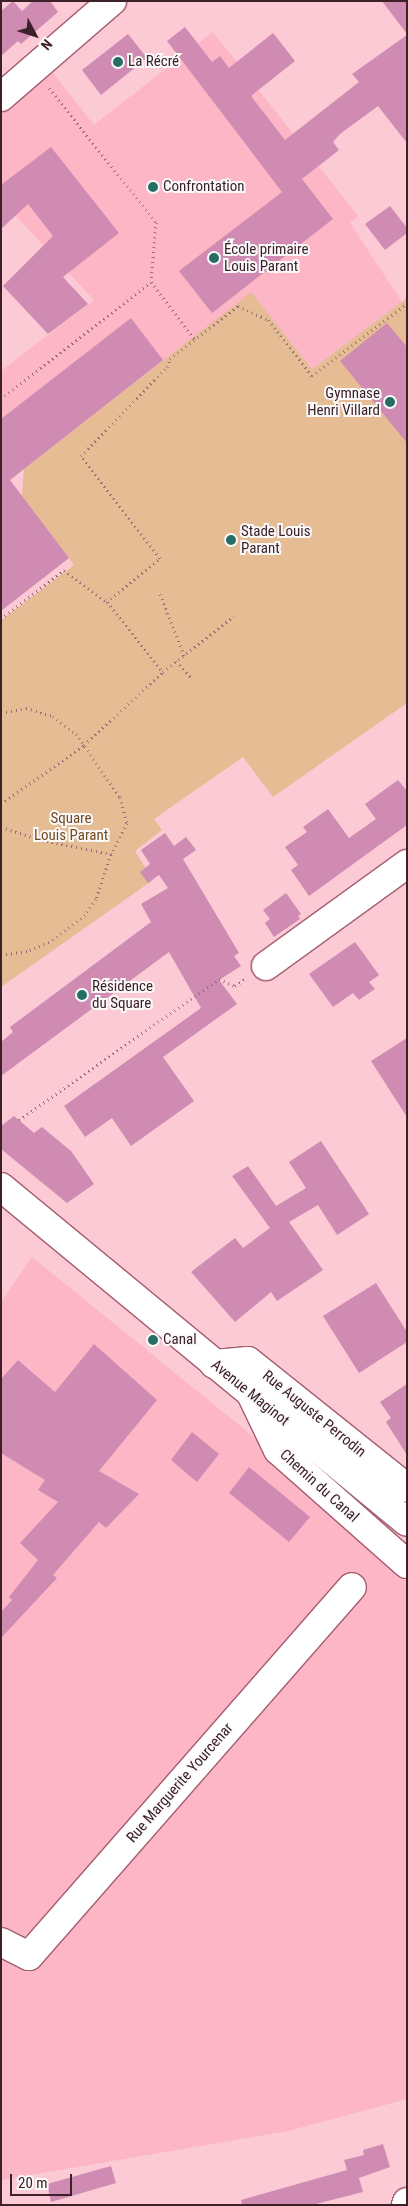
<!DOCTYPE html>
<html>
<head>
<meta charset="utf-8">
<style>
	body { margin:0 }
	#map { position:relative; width:408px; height:2206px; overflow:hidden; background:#fbcad4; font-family:"Roboto Condensed",sans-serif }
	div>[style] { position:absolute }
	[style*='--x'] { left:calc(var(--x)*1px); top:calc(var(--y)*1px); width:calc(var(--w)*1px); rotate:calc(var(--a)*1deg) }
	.built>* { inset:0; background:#fdb6c6 }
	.green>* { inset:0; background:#e6bc95 }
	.building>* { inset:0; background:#cf8bb2 }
	.path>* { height:3px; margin-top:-1.5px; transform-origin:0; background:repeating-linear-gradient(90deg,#946d76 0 1px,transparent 0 5px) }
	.roads { filter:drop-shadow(1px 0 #a55d6f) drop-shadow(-1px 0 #a55d6f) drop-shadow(0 1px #a55d6f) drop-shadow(0 -1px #a55d6f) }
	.minor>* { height:28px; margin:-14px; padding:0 14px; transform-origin:14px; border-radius:14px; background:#fff }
	.major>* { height:28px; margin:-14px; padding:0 14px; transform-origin:14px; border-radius:14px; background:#fff }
	.dots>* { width:14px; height:14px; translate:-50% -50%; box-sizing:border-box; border:2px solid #fafafa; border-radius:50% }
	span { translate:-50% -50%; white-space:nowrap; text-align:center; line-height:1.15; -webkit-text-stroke:4px #fafafa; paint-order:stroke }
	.poi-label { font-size:15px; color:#3e2028 }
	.left { translate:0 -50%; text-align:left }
	.right { translate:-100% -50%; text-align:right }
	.park-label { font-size:15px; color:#734a21 }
	.street-label { font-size:15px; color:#3e2028 }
	.frame { position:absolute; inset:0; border:2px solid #3e2028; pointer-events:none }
	.north { position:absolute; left:10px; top:10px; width:50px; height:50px; -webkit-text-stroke:4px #fafafa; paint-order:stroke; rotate:130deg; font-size:14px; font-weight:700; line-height:20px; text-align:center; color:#3e2028 }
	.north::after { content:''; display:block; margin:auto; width:18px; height:22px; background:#3e2028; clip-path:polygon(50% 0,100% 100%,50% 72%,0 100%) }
	.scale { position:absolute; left:10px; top:2174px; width:62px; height:22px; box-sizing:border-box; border:2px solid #3e2028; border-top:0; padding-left:6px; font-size:15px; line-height:18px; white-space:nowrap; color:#3e2028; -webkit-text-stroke:4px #fafafa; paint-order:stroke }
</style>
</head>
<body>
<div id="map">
	<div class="built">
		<i style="clip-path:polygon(213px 32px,358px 216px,350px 223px,402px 302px,312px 369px,251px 293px,24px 469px,1px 439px,1px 371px,94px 300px,1px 200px,1px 108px,49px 68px,94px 125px)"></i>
		<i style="clip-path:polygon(32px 1257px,249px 1433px,401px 1568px,407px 1580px,407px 2099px,288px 2131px,1px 2180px,1px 1302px)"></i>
	</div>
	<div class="green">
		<i style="clip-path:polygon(251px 292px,312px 369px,407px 298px,407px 703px,273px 797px,243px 757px,154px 819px,162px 830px,135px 851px,153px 880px,1px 987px,1px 620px,74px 565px,22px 496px,24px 469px)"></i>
	</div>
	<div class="building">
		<i style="clip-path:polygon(13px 1px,22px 11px,33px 1px,50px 1px,58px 12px,21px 44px,18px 41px,1px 56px,1px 11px)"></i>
		<i style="clip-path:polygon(382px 1px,407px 1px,407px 34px)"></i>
		<i style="clip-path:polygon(185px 27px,212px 62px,220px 56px,229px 68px,273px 33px,295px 61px,251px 96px,285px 140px,359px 82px,352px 74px,407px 35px,407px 143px,378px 106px,340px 134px,333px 142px,339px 150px,302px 179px,333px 219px,212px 313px,179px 271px,282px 192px,167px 41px)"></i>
		<i style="clip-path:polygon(128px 34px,147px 58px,101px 95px,82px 70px)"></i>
		<i style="clip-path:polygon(51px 147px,119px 233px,63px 277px,88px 304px,48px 334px,3px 286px,53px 236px,28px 204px,1px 229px,1px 185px)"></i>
		<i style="clip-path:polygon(390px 206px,407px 228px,407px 233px,385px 250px,365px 224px)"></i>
		<i style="clip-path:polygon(131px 318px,163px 360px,10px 480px,69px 558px,1px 611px,1px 419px)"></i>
		<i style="clip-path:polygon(387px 323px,407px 347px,407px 443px,340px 361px)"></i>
		<i style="clip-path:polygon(398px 780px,407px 791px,407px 825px,309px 896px,291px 870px,298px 865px,285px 847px,307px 832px,303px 827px,328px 809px,349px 838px,376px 819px,365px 804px)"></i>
		<i style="clip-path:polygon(165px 833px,174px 846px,186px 837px,196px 850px,183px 859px,239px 953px,234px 956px,241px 966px,219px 980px,237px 1004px,163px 1057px,194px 1101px,131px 1146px,112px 1118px,85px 1137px,64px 1106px,201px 1008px,169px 952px,1px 1076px,1px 1042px,13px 1032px,10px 1027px,151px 922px,141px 904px,168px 888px,159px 875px,148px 883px,140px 872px,150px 864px,141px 850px)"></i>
		<i style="clip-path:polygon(286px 893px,301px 914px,298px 916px,300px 919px,274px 937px,265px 923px,270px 919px,263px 910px)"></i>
		<i style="clip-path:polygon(355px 942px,379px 975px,369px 982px,375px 989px,359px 1000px,353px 993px,333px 1007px,309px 974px)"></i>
		<i style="clip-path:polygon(407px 1038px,407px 1117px,371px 1061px)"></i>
		<i style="clip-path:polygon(14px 1116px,34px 1133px,42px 1127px,71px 1151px,94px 1184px,67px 1203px,1px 1149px,1px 1126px)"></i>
		<i style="clip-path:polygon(321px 1141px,369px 1214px,337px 1235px,318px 1205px,289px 1222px,323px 1270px,277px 1301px,271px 1292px,235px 1322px,191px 1272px,235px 1238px,243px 1248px,270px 1228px,232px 1176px,248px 1166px,276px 1206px,306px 1188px,289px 1162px)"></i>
		<i style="clip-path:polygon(376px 1283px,407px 1332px,407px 1342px,359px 1373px,323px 1316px)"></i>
		<i style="clip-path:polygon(94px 1344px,157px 1400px,99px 1471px,139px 1494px,106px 1528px,99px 1522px,53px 1575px,57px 1578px,1px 1638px,1px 1612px,12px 1600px,9px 1597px,38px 1560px,20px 1543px,58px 1502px,38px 1490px,45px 1480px,1px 1453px,1px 1379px,18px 1360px,55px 1392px)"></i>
		<i style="clip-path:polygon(407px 1384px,407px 1455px,386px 1422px,391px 1418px,380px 1402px)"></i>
		<i style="clip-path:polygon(192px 1432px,219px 1454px,197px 1482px,171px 1460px)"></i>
		<i style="clip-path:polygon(249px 1467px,310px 1517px,289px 1542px,229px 1493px)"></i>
		<i style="clip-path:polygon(383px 2144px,390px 2167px,359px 2178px,363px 2192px,312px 2205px,242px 2205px,241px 2200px,347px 2170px,344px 2160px,364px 2155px,363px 2150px)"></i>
		<i style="clip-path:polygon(111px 2166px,116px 2183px,51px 2202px,47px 2184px)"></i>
	</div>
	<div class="path">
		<i style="--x:49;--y:88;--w:171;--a:51.4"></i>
		<i style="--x:156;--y:222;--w:60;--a:94.8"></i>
		<i style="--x:151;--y:282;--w:73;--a:52.8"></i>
		<i style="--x:1;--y:399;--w:190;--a:-38"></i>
		<i style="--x:160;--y:594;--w:66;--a:68.5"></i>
		<i style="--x:107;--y:602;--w:69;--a:-39.7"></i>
		<i style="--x:160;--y:558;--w:129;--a:-127.8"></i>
		<i style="--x:81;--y:456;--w:124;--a:-46"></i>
		<i style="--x:167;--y:367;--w:9;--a:-69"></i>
		<i style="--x:170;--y:359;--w:86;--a:-37.9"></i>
		<i style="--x:238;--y:306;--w:33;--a:25"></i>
		<i style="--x:268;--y:320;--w:71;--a:51.8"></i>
		<i style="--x:312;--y:376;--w:119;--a:-37.2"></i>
		<i style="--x:1;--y:619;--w:80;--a:-37.9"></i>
		<i style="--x:64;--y:570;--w:54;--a:36.7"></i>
		<i style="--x:107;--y:602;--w:90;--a:51.3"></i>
		<i style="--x:176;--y:661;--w:24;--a:48"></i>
		<i style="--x:1;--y:713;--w:25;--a:-11"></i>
		<i style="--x:26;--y:708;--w:28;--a:17"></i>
		<i style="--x:53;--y:716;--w:29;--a:38"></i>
		<i style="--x:76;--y:734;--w:77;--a:55.1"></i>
		<i style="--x:120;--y:797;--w:27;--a:75"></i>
		<i style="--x:127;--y:823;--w:35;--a:117"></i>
		<i style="--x:111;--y:854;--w:47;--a:108.4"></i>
		<i style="--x:96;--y:899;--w:19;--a:125"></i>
		<i style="--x:85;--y:915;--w:45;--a:143.1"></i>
		<i style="--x:49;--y:942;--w:24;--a:158"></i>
		<i style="--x:27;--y:951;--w:26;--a:171"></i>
		<i style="--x:1;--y:804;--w:102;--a:-35.4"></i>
		<i style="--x:84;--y:745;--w:108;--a:-42.7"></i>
		<i style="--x:163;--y:672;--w:90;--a:-38.3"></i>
		<i style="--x:1;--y:827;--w:38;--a:18"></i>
		<i style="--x:37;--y:839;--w:76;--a:11.5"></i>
		<i style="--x:19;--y:1120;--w:245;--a:-35.2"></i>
		<i style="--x:219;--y:979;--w:17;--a:24"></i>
		<i style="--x:235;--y:986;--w:14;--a:-36"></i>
	</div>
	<div class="roads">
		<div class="minor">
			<i style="--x:1;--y:97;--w:147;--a:-40.9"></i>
			<i style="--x:266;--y:966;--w:174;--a:-35.9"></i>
			<i style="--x:214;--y:1364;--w:34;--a:-5"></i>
			<i style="--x:248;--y:1361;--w:203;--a:38.6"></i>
			<i style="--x:251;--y:1394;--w:62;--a:64.3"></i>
			<i style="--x:278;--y:1450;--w:172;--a:41.5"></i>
			<i style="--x:1;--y:1942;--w:31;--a:27"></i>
			<i style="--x:29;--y:1956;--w:490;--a:-48.8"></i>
			<i style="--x:406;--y:2205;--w:3;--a:-72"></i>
		</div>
		<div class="major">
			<i style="--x:1;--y:1187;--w:526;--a:39.53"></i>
		</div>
	</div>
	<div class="dots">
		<i style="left:118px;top:62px;background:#256d65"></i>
		<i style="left:153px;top:187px;background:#256d65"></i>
		<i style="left:214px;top:258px;background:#256d65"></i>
		<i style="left:390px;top:402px;background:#256d65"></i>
		<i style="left:231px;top:540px;background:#256d65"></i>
		<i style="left:82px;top:995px;background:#256d65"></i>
		<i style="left:153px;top:1340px;background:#256d65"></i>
	</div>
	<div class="poi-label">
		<span class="left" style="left:128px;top:62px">La Récré</span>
		<span class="left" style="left:163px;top:187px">Confrontation</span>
		<span class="left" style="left:224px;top:258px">École primaire<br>Louis Parant</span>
		<span class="right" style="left:380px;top:402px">Gymnase<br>Henri Villard</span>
		<span class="left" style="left:241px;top:540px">Stade Louis<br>Parant</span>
		<span class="left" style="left:92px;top:995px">Résidence<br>du Square</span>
		<span class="left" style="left:163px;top:1340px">Canal</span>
	</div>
	<div class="park-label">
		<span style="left:71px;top:827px">Square<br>Louis Parant</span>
	</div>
	<div class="street-label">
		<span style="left:250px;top:1393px;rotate:39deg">Avenue Maginot</span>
		<span style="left:314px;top:1414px;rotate:39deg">Rue Auguste Perrodin</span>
		<span style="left:319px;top:1486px;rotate:42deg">Chemin du Canal</span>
		<span style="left:180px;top:1783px;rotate:-49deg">Rue Marguerite Yourcenar</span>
	</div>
	<div class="frame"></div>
	<div class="north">N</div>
	<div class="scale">20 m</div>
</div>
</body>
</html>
